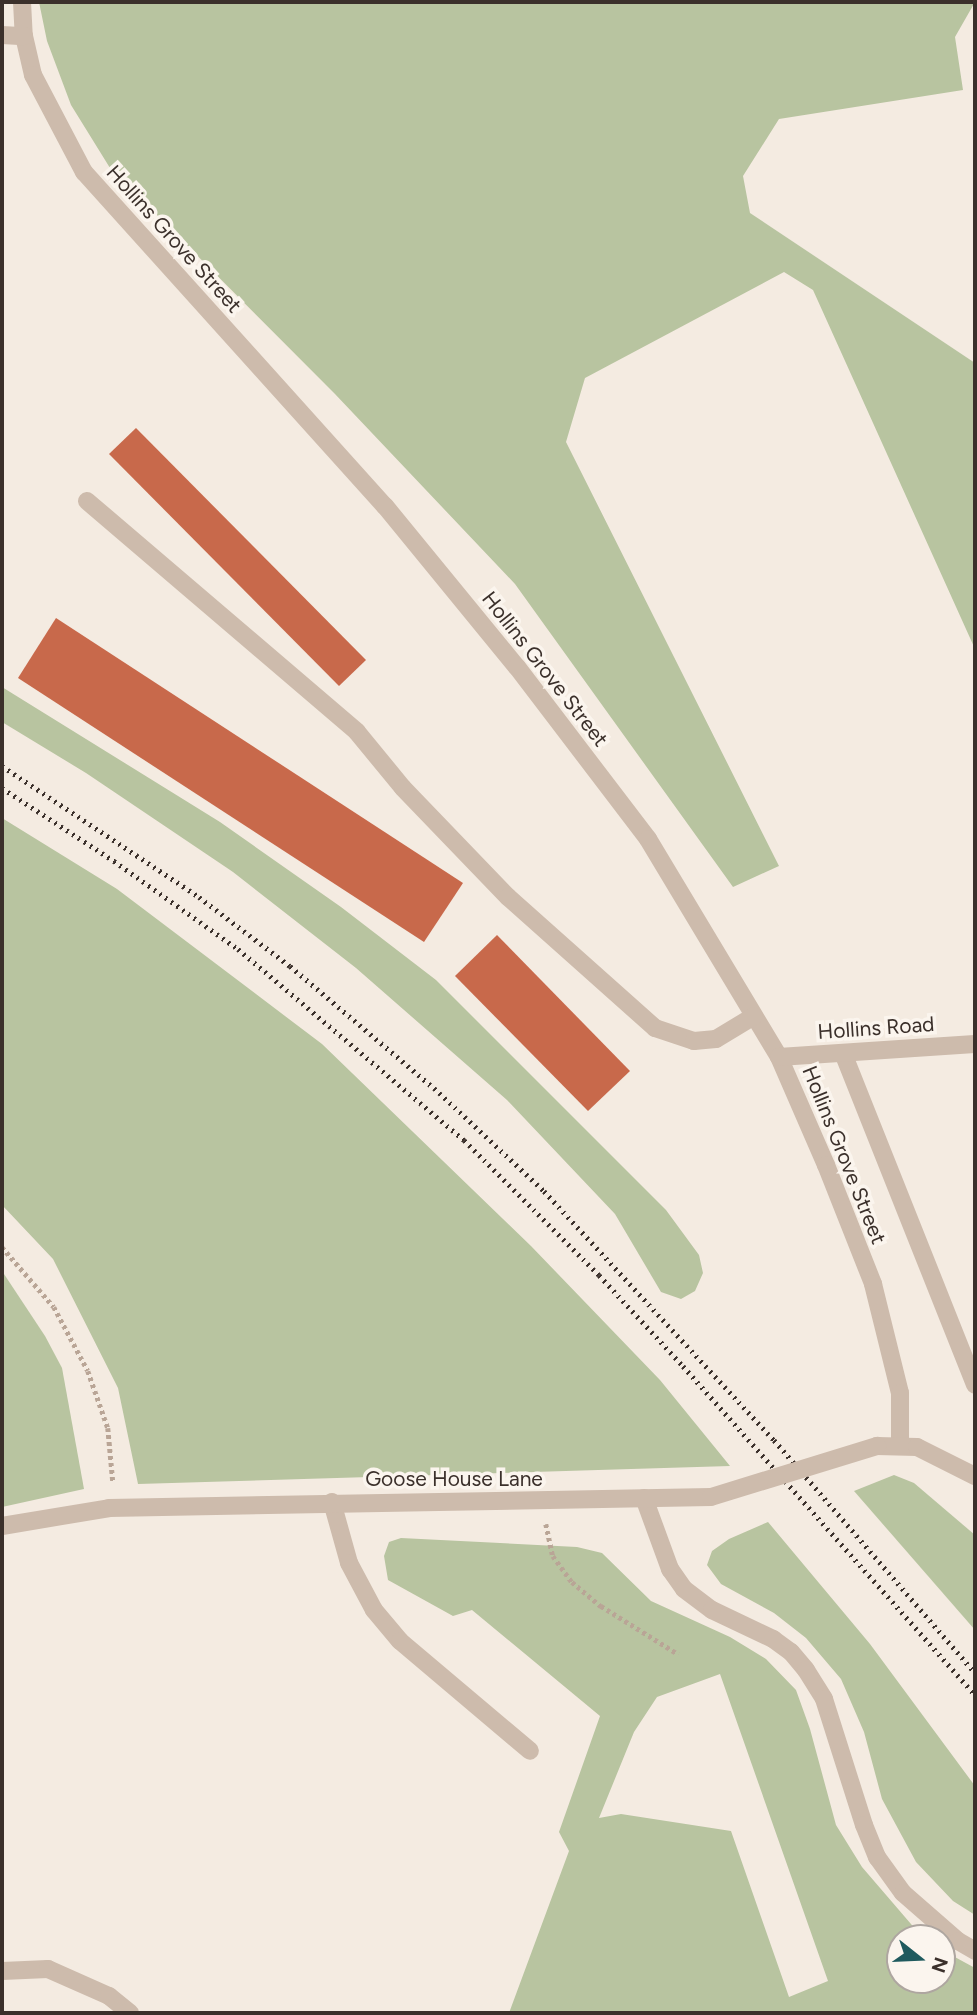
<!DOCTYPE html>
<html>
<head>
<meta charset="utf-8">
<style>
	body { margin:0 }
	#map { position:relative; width:977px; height:2015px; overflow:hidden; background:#f4ebe1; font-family:Figtree,sans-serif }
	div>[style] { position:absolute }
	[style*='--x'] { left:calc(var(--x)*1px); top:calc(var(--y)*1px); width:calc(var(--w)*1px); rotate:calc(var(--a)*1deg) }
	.green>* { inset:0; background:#b8c4a0 }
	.building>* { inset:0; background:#c8694b }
	.path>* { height:4.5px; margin-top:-2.25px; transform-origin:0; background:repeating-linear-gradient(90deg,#b9a596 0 3.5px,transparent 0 7px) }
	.minor>* { height:18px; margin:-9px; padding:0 9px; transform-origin:9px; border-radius:9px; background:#cdbbac }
	.rail>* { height:5px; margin-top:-2.5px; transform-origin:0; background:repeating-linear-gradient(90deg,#3b302b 0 2px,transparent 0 7px) }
	.minor-bridge>* { height:18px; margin:-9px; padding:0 9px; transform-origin:9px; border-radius:9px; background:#cdbbac }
	span { translate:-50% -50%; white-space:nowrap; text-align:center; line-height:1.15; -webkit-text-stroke:7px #fbf5ee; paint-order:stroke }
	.street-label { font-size:21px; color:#3b302b }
	.frame { position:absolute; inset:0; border:4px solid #3b302b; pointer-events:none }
	.north { position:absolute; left:886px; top:1924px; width:70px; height:70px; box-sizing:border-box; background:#fbf5ee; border:2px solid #aea6a0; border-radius:50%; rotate:108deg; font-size:19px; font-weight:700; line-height:28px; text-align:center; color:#3b302b }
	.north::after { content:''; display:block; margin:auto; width:24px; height:32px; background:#1f5a5e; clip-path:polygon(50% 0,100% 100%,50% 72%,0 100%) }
</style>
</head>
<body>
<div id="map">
	<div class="green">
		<i style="clip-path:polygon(39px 2px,975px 2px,955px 37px,963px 90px,779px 119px,743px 176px,750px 213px,975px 363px,975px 649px,813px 290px,784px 272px,585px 378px,566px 442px,779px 866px,733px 887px,515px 584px,335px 394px,110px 168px,71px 105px,47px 41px)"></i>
		<i style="clip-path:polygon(2px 687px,220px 822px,341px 907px,436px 980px,666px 1210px,699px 1255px,703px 1273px,695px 1291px,681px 1299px,661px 1292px,615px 1214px,507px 1100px,356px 968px,233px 872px,86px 773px,2px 722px)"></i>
		<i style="clip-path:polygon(2px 818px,117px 889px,322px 1044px,531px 1246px,660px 1380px,730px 1466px,138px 1484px,118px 1388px,53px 1259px,2px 1205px)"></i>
		<i style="clip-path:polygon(2px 1271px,45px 1336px,62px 1368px,84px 1489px,2px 1507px)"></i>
		<i style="clip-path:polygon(894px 1475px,914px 1483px,975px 1535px,975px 1630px,854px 1491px)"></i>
		<i style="clip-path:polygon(768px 1522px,870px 1644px,975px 1786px,975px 1915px,953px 1901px,916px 1862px,882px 1799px,864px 1732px,841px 1679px,806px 1638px,774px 1613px,721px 1584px,707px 1565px,712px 1551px,729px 1539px)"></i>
		<i style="clip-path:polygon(evenodd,401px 1538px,577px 1547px,602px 1553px,651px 1601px,730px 1637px,766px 1659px,796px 1690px,810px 1729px,836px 1825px,862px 1867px,923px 1938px,900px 1938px,900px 1980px,942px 1980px,942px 1950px,975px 1968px,975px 2013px,509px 2013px,569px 1851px,559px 1832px,600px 1716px,472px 1610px,453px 1616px,388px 1580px,384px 1556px,389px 1542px,401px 1538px,720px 1674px,828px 1981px,789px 1997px,731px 1831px,621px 1814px,599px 1818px,634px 1732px,657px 1697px,720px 1674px)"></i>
	</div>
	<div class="building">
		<i style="clip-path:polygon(136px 428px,366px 660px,339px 686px,109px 454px)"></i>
		<i style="clip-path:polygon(56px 618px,463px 883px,424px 942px,18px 678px)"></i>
		<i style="clip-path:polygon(497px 935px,630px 1071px,588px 1111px,455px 976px)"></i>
	</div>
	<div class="path">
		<i style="--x:2;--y:1247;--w:79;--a:49.1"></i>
		<i style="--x:54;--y:1307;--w:72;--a:62"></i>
		<i style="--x:88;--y:1371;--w:60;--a:70.7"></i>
		<i style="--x:108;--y:1428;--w:54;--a:84.7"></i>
		<i style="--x:546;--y:1524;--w:33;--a:78"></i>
		<i style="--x:553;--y:1556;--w:32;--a:54"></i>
		<i style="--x:572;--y:1582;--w:38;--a:40"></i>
		<i style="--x:601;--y:1606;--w:91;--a:31.9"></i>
	</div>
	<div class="minor">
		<i style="--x:22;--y:2;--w:34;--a:87"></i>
		<i style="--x:24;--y:36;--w:40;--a:77"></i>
		<i style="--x:33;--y:75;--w:110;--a:62.3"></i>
		<i style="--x:84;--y:172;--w:450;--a:48"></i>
		<i style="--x:385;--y:506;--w:208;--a:50.7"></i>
		<i style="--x:517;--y:667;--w:216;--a:52.7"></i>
		<i style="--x:648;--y:839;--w:254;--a:59"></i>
		<i style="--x:779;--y:1057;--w:118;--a:66.5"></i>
		<i style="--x:826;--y:1165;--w:128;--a:68.4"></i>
		<i style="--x:873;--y:1284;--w:112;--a:76.1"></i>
		<i style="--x:900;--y:1393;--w:51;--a:90"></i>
		<i style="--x:2;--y:35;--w:22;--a:3"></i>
		<i style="--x:87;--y:501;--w:355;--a:40.5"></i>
		<i style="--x:357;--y:732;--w:72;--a:50.6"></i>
		<i style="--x:403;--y:788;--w:151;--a:46.1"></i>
		<i style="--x:508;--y:897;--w:197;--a:41.7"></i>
		<i style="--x:655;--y:1028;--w:41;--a:18.4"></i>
		<i style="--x:694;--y:1041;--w:22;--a:-5"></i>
		<i style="--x:716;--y:1039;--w:44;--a:-31.2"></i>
		<i style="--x:843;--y:1053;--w:357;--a:68.3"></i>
		<i style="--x:779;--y:1057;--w:196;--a:-3.8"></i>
		<i style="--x:877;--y:1446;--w:40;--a:1.4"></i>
		<i style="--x:917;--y:1447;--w:65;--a:26.6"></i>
		<i style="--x:644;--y:1498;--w:76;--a:69.9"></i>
		<i style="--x:670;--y:1569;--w:24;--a:55"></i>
		<i style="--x:684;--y:1589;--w:35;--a:37"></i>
		<i style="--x:712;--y:1610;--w:68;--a:25.4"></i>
		<i style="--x:773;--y:1639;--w:22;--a:36"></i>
		<i style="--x:791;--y:1652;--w:23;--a:50"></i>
		<i style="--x:806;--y:1670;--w:34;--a:58"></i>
		<i style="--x:824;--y:1699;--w:132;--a:72.4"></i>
		<i style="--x:864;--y:1825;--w:35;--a:68"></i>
		<i style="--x:877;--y:1857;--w:44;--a:54.2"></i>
		<i style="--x:903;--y:1893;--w:73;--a:41.1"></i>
		<i style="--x:958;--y:1941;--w:20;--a:30"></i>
		<i style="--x:332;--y:1502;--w:63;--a:74.4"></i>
		<i style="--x:349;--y:1563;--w:53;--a:62"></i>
		<i style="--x:374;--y:1610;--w:40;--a:50"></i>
		<i style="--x:400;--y:1641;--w:170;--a:40.2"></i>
		<i style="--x:2;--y:1526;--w:109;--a:-9.5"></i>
		<i style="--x:109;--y:1508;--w:602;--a:-1.05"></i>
		<i style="--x:2;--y:1971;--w:46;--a:-2.5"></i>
		<i style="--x:48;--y:1969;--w:67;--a:23.9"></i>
		<i style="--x:109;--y:1996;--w:27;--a:39"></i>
	</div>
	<div class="rail">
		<i style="--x:2;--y:766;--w:237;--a:33.6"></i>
		<i style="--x:199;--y:897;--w:114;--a:37.2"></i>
		<i style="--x:290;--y:966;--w:189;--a:40.3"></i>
		<i style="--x:434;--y:1088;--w:151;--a:43.1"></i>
		<i style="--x:544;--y:1191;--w:339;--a:47.3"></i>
		<i style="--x:774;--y:1440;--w:308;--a:49.2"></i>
		<i style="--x:2;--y:788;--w:134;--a:33.1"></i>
		<i style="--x:114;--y:861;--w:152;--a:35.4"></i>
		<i style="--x:238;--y:949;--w:296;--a:40.2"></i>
		<i style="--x:464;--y:1140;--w:191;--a:45"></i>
		<i style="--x:599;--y:1275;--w:124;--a:47.3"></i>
		<i style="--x:683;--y:1366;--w:440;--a:48.4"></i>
	</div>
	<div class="minor-bridge">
		<i style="--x:711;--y:1497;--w:174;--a:-17.1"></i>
	</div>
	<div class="street-label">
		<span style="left:174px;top:239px;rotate:48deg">Hollins Grove Street</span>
		<span style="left:545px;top:669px;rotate:52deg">Hollins Grove Street</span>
		<span style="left:876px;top:1028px;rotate:-4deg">Hollins Road</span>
		<span style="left:844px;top:1155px;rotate:68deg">Hollins Grove Street</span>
		<span style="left:454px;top:1479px">Goose House Lane</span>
	</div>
	<div class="frame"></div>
	<div class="north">N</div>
</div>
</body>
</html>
